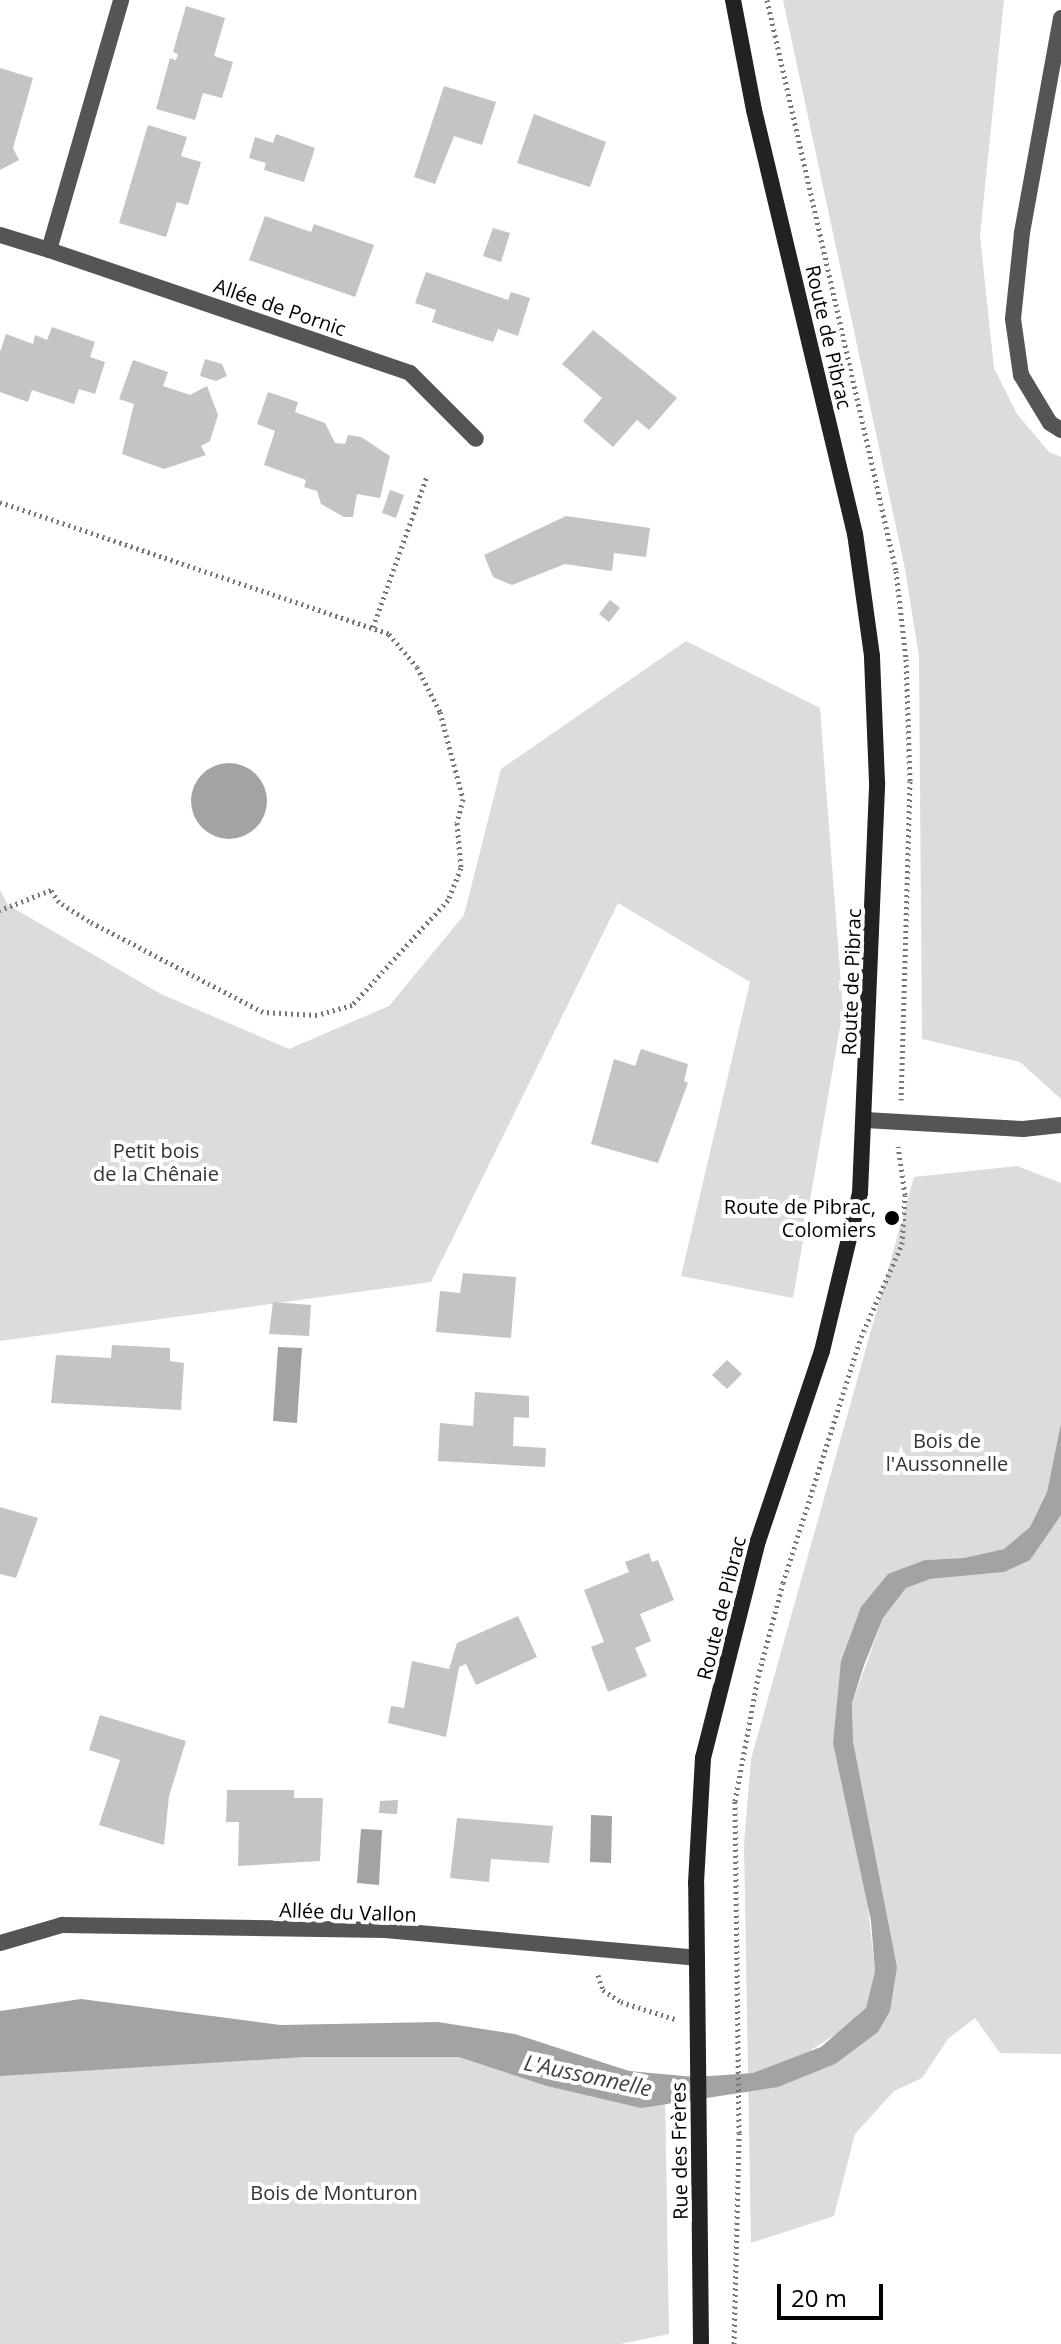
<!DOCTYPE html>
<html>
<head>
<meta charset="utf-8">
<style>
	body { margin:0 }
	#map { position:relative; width:1061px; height:2344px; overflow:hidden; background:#fff; font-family:"Open Sans",sans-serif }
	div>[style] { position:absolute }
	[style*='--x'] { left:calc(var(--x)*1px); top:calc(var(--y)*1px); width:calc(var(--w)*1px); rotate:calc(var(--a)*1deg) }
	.green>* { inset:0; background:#dcdcdc }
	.water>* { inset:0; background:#a3a3a3 }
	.round { border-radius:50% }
	.building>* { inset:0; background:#c4c4c4 }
	.path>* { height:5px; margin-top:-2.5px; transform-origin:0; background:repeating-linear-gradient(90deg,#777 0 2px,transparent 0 6px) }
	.lane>* { height:16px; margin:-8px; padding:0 8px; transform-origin:8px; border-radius:8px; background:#555 }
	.street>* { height:16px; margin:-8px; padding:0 8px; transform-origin:8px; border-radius:8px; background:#555 }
	.secondary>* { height:16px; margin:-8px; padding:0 8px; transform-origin:8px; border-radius:8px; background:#222 }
	.dots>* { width:22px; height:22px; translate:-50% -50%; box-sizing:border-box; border:4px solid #fff; border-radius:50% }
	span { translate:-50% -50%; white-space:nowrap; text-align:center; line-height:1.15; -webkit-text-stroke:8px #fff; paint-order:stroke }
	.street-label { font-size:20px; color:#000 }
	.park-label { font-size:20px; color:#333 }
	.poi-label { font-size:20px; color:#000 }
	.right { translate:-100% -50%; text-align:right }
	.water-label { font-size:22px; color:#444; font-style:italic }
	.scale { position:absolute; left:777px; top:2284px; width:106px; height:36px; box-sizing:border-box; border:4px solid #000; border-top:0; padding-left:10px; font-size:24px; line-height:28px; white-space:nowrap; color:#000; -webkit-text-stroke:6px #fff; paint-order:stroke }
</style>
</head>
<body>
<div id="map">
	<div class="green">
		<i style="clip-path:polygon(783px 0,1004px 0,980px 236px,994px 368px,1017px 414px,1049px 452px,1061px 457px,1061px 1099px,1020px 1062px,922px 1039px,919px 657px,905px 569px)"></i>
		<i style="clip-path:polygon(686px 641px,820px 708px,843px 1010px,793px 1298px,681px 1276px,750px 982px,618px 903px,431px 1282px,0 1341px,0 890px,8px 905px,161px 994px,289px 1049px,389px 1006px,464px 915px,501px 769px)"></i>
		<i style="clip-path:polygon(1017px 1166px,1061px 1183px,1061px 1423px,1047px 1492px,1030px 1527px,1004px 1549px,964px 1558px,925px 1560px,841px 1661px,875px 1971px,866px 2008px,852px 2024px,811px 2050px,833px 2064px,897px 1967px,853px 1741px,852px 1703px,883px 1618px,906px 1588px,930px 1579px,1004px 1572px,1061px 1515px,1061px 2054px,1000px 2053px,975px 2018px,948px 2039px,922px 2078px,894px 2091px,855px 2134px,834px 2216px,751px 2243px,744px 1843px,751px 1759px,914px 1177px)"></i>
		<i style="clip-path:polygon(425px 2040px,665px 2091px,669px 2334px,620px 2344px,0 2344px,0 2043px)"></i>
	</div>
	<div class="water">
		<i class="round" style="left:191px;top:763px;width:76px;height:76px"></i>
		<i style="clip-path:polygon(278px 1347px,302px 1348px,297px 1423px,273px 1421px)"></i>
		<i style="clip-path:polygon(1061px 1423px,1061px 1515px,1030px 1560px,1004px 1572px,930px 1579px,906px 1588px,883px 1618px,864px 1665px,852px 1703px,853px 1741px,897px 1967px,890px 2011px,878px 2032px,835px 2064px,778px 2087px,641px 2108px,547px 2086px,459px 2057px,304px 2057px,0 2076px,0 2011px,81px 1999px,280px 2025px,438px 2022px,515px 2034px,629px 2071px,695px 2077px,753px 2073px,821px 2047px,866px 2008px,875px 1971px,871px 1921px,833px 1743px,841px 1661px,861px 1607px,888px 1574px,925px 1560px,964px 1558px,1004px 1549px,1030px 1527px,1047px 1492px)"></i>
		<i style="clip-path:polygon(591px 1815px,612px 1816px,611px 1863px,590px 1862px)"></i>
		<i style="clip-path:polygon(361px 1829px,382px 1830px,379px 1885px,357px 1883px)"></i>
	</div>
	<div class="building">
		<i style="clip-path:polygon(186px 6px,225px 18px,214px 56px,233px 62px,222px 98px,203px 93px,195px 120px,156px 109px,170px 58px,176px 60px,178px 54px,173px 52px)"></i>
		<i style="clip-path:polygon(0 68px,33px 78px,13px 148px,19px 160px,0 170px)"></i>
		<i style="clip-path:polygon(444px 86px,496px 102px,482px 145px,454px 136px,435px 184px,414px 177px)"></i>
		<i style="clip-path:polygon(534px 114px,606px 142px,590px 187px,517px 163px)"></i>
		<i style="clip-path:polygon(148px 125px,187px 137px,181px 156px,201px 162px,188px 205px,177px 202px,166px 237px,119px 223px)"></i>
		<i style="clip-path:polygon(276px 134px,315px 148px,304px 182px,264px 170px,266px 163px,249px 158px,255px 137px,273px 143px)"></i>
		<i style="clip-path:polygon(265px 216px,311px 232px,314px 224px,374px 245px,355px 297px,249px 260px)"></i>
		<i style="clip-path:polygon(493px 228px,510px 233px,501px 262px,483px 256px)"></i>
		<i style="clip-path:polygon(426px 272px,508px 300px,511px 292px,530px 298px,518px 336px,498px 329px,493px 342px,432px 322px,436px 310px,415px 303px)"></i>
		<i style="clip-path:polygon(52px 327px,95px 342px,90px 357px,105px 362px,95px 394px,79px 389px,74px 404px,32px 390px,28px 402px,0 392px,0 352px,6px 334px,33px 344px,35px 335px,47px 340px)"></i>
		<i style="clip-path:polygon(593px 330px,677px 398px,649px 430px,637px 420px,613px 447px,583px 421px,602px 398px,562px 364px)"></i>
		<i style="clip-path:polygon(205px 359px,222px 364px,227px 376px,216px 381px,200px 376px)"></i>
		<i style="clip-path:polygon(133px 360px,168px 372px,163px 386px,190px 395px,207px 386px,218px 415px,210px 441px,201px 446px,206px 455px,164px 469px,122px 454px,134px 404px,119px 399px)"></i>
		<i style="clip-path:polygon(268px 392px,298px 402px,295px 412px,325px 423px,335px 443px,345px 444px,348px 435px,361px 437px,390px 456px,380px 498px,357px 494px,353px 517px,344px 517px,321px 504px,317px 491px,304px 487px,306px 480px,264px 465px,275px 431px,257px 424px)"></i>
		<i style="clip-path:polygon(390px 490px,404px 495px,396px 518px,382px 513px)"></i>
		<i style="clip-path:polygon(566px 516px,650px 528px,646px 557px,614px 553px,612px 571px,565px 564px,512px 585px,493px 577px,484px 555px)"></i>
		<i style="clip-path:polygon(610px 600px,620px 608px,609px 622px,599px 614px)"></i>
		<i style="clip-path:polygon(641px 1049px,688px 1064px,684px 1081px,688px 1083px,658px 1163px,591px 1144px,614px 1059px,635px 1066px)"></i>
		<i style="clip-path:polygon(463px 1273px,516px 1277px,511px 1338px,436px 1332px,440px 1291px,460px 1293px)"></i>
		<i style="clip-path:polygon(273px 1302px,311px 1305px,309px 1336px,269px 1334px)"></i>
		<i style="clip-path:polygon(112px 1345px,170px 1348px,170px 1361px,184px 1363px,181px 1410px,51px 1403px,56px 1355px,111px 1358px)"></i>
		<i style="clip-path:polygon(727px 1360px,742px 1374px,727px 1389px,712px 1375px)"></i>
		<i style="clip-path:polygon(475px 1392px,529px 1396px,529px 1418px,514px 1417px,513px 1446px,546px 1448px,545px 1467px,438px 1461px,440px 1423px,473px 1426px)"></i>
		<i style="clip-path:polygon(0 1507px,38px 1518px,16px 1578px,0 1574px)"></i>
		<i style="clip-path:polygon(649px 1553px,652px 1562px,658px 1560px,674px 1600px,640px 1614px,651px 1641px,635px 1648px,647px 1676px,608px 1692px,591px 1647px,604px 1642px,584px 1590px,629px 1572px,625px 1562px)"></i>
		<i style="clip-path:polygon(518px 1616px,537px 1657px,476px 1685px,466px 1664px,459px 1667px,446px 1737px,388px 1723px,391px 1706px,404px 1708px,412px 1661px,449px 1669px,457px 1643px)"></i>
		<i style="clip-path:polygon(100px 1715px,186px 1741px,169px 1796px,164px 1845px,99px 1825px,120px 1760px,89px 1750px)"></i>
		<i style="clip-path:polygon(227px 1790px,294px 1790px,294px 1798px,323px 1798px,320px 1861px,238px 1866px,239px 1822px,226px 1822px)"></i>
		<i style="clip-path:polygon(398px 1800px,397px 1814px,379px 1813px,380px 1801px)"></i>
		<i style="clip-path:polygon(457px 1818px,553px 1826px,549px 1863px,491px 1859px,489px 1882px,450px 1878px)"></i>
	</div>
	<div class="path">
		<i style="--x:767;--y:0;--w:585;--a:77.27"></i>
		<i style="--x:896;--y:571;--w:89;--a:83.5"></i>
		<i style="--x:906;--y:659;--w:122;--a:88.1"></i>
		<i style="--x:910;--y:781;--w:319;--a:91.6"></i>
		<i style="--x:0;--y:502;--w:411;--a:18.7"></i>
		<i style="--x:389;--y:634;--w:43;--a:49.7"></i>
		<i style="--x:417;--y:667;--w:51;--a:62.9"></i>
		<i style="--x:440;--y:712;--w:90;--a:75.2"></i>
		<i style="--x:463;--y:799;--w:25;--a:104"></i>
		<i style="--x:457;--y:823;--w:45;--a:84.9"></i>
		<i style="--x:461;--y:868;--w:35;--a:112"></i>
		<i style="--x:448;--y:900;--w:142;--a:132.4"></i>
		<i style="--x:352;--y:1005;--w:36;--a:164"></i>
		<i style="--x:317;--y:1015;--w:54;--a:-176.8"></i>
		<i style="--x:263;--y:1012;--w:196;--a:-152.4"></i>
		<i style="--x:89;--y:921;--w:36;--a:-148"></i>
		<i style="--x:59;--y:902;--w:14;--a:-124"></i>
		<i style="--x:51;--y:890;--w:55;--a:158.6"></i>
		<i style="--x:373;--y:627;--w:160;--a:-70.3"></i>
		<i style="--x:598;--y:1975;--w:16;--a:72"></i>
		<i style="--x:603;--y:1990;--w:22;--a:34"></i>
		<i style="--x:621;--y:2002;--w:57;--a:17.5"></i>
		<i style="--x:734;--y:2344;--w:211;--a:-88.6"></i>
		<i style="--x:739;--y:2133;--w:332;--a:-90.7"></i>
		<i style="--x:735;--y:1801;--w:126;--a:-79.5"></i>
		<i style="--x:758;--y:1677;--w:97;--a:-75.1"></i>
		<i style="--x:783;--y:1583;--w:258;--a:-72.4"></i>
		<i style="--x:861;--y:1337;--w:102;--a:-66.2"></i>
		<i style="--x:902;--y:1244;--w:49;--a:-86.5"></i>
		<i style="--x:905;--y:1195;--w:49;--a:-98.1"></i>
	</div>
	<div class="lane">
		<i style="--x:1061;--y:18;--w:219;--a:100.3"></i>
		<i style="--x:1022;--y:233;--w:86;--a:96"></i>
		<i style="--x:1013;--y:319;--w:57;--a:81.9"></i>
		<i style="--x:1021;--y:375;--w:56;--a:58.9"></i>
		<i style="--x:1050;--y:423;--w:13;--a:32"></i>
		<i style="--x:865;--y:1120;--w:158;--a:3.3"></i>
		<i style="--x:1023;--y:1129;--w:38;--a:-6"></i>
	</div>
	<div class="street">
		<i style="--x:0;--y:235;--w:51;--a:17"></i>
		<i style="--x:49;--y:250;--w:260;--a:-73.9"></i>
		<i style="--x:49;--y:250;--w:381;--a:18.8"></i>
		<i style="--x:410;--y:373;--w:93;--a:45"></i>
		<i style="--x:0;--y:1943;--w:65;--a:-16.2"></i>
		<i style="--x:62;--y:1925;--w:323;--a:0.9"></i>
		<i style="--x:385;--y:1930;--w:313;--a:5.1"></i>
	</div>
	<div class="secondary">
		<i style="--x:701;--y:2344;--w:461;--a:-90.6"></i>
		<i style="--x:696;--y:1883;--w:125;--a:-86.8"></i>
		<i style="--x:703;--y:1758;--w:224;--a:-75.8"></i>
		<i style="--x:758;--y:1541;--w:200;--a:-71.4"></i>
		<i style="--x:822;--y:1351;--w:163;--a:-76.5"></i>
		<i style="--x:860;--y:1193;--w:411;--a:-87.6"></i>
		<i style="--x:877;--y:782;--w:126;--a:-92.3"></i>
		<i style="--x:872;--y:656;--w:123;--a:-97.9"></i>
		<i style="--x:855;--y:534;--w:436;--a:-103.4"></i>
		<i style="--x:754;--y:110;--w:112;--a:-100.8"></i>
	</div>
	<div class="dots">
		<i style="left:892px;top:1218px;background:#000"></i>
	</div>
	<div class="street-label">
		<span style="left:280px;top:307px;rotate:19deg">Allée de Pornic</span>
		<span style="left:829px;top:337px;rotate:77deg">Route de Pibrac</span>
		<span style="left:851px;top:982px;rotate:-88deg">Route de Pibrac</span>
		<span style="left:721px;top:1608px;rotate:-76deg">Route de Pibrac</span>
		<span style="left:348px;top:1912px;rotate:2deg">Allée du Vallon</span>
		<span style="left:679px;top:2151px;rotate:-91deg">Rue des Frères</span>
	</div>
	<div class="park-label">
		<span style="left:156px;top:1162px">Petit bois<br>de la Chênaie</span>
		<span style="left:947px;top:1452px">Bois de<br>l'Aussonnelle</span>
		<span style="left:334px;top:2192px">Bois de Monturon</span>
	</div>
	<div class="poi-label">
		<span class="right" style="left:876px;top:1218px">Route de Pibrac,<br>Colomiers</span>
	</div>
	<div class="water-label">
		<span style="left:588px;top:2075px;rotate:12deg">L'Aussonnelle</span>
	</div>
	<div class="scale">20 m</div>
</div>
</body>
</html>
